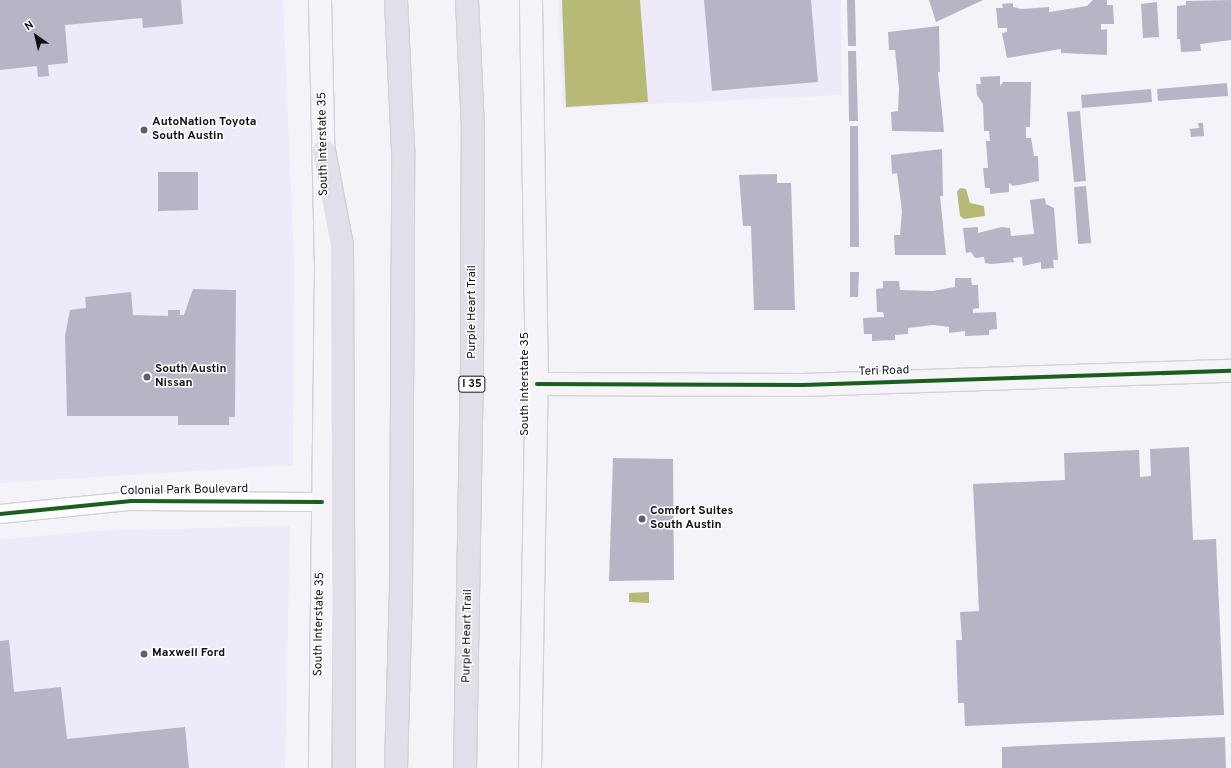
<!DOCTYPE html>
<html>
<head>
<meta charset="utf-8">
<style>
	body { margin:0 }
	#map { position:relative; width:1231px; height:768px; overflow:hidden; background:#f4f3fa; font-family:Overpass,sans-serif }
	div>[style] { position:absolute }
	[style*='--x'] { left:calc(var(--x)*1px); top:calc(var(--y)*1px); width:calc(var(--w)*1px); rotate:calc(var(--a)*1deg) }
	.built>* { inset:0; background:#eeeaf9 }
	.water>* { inset:0; background:#b6ba76 }
	.building>* { inset:0; background:#b9b3c6 }
	.roads { filter:drop-shadow(1px 0 #d2d1d6) drop-shadow(-1px 0 #d2d1d6) drop-shadow(0 1px #d2d1d6) drop-shadow(0 -1px #d2d1d6) }
	.street>* { height:18px; margin:-9px; padding:0 9px; transform-origin:9px; border-radius:9px; background:#fdfdfe }
	.secondary>* { height:22px; margin:-11px; padding:0 11px; transform-origin:11px; border-radius:11px; background:#f6f4f8 }
	.highway>* { height:22px; margin:-11px; padding:0 11px; transform-origin:11px; border-radius:11px; background:#e3dfea }
	.cycleway>* { height:4px; margin:-2px; padding:0 2px; transform-origin:2px; border-radius:2px; background:#1b5e20 }
	.dots>* { width:11px; height:11px; translate:-50% -50%; box-sizing:border-box; border:2px solid #fff; border-radius:50% }
	span { translate:-50% -50%; white-space:nowrap; text-align:center; line-height:1.15; -webkit-text-stroke:3px #fff; paint-order:stroke }
	.shield-label span { padding:1px 3px; background:#fff; border:1px solid; border-radius:3px; -webkit-text-stroke-width:0 }
	.shield-label { font-size:11px; color:#121015; font-weight:700 }
	.poi-label { font-size:12px; color:#121015; font-weight:700 }
	.left { translate:0 -50%; text-align:left }
	.street-label { font-size:12px; color:#121015 }
	.north { position:absolute; left:16px; top:16px; width:40px; height:40px; -webkit-text-stroke:3px #fff; paint-order:stroke; rotate:326deg; font-size:11px; font-weight:700; line-height:16px; text-align:center; color:#121015 }
	.north::after { content:''; display:block; margin:auto; width:14px; height:18px; background:#121015; clip-path:polygon(50% 0,100% 100%,50% 72%,0 100%) }
</style>
</head>
<body>
<div id="map">
	<div class="built">
		<i style="clip-path:polygon(0 0,283px 0,294px 261px,293px 465px,0 483px)"></i>
		<i style="clip-path:polygon(558px 0,841px 0,842px 95px,563px 108px)"></i>
		<i style="clip-path:polygon(290px 526px,285px 768px,0 768px,0 540px,91px 531px)"></i>
	</div>
	<div class="water">
		<i style="clip-path:polygon(562px 0,640px 0,648px 102px,566px 107px)"></i>
		<i style="clip-path:polygon(960px 188px,966px 189px,970px 203px,984px 206px,985px 216px,964px 219px,960px 216px,957px 192px)"></i>
		<i style="clip-path:polygon(649px 592px,649px 603px,629px 602px,629px 593px)"></i>
	</div>
	<div class="building">
		<i style="clip-path:polygon(0 0,181px 0,183px 24px,143px 28px,142px 18px,65px 25px,68px 63px,48px 65px,49px 76px,38px 77px,37px 66px,0 70px)"></i>
		<i style="clip-path:polygon(704px 0,811px 0,818px 82px,712px 91px)"></i>
		<i style="clip-path:polygon(847px 0,855px 0,856px 46px,848px 46px)"></i>
		<i style="clip-path:polygon(929px 0,983px 0,936px 22px)"></i>
		<i style="clip-path:polygon(1093px 0,1107px 0,1107px 5px,1113px 5px,1114px 24px,1101px 24px,1101px 30px,1107px 29px,1107px 55px,1061px 53px,1061px 49px,1007px 58px,1002px 33px,1007px 32px,1007px 28px,998px 28px,996px 8px,1003px 8px,1002px 4px,1013px 3px,1013px 7px,1022px 9px,1049px 7px,1049px 12px,1087px 6px)"></i>
		<i style="clip-path:polygon(1231px 0,1231px 40px,1200px 44px,1201px 51px,1181px 52px,1180px 39px,1177px 39px,1177px 6px,1186px 5px,1186px 1px)"></i>
		<i style="clip-path:polygon(1157px 2px,1159px 37px,1143px 38px,1141px 4px)"></i>
		<i style="clip-path:polygon(939px 26px,940px 72px,938px 72px,944px 132px,892px 131px,891px 112px,898px 111px,899px 88px,895px 50px,889px 50px,888px 32px)"></i>
		<i style="clip-path:polygon(848px 51px,856px 51px,858px 121px,849px 121px)"></i>
		<i style="clip-path:polygon(1000px 76px,1000px 86px,1003px 82px,1031px 82px,1030px 127px,1026px 127px,1026px 138px,1031px 138px,1034px 156px,1038px 156px,1039px 181px,1013px 186px,1009px 183px,1009px 192px,990px 194px,990px 188px,985px 188px,983px 168px,988px 168px,986px 141px,990px 141px,989px 131px,984px 131px,983px 104px,977px 95px,976px 84px,981px 84px,980px 77px)"></i>
		<i style="clip-path:polygon(1227px 83px,1228px 96px,1158px 101px,1157px 89px)"></i>
		<i style="clip-path:polygon(1151px 89px,1152px 102px,1082px 108px,1081px 95px)"></i>
		<i style="clip-path:polygon(1080px 111px,1086px 181px,1074px 182px,1067px 112px)"></i>
		<i style="clip-path:polygon(1198px 123px,1203px 123px,1204px 136px,1191px 137px,1190px 129px,1199px 128px)"></i>
		<i style="clip-path:polygon(850px 126px,858px 126px,859px 247px,850px 247px)"></i>
		<i style="clip-path:polygon(942px 149px,943px 196px,940px 196px,946px 255px,895px 255px,894px 235px,900px 235px,902px 211px,897px 173px,892px 174px,891px 155px)"></i>
		<i style="clip-path:polygon(158px 172px,198px 172px,198px 210px,158px 211px)"></i>
		<i style="clip-path:polygon(777px 174px,777px 183px,791px 183px,795px 310px,754px 310px,751px 226px,743px 226px,739px 175px)"></i>
		<i style="clip-path:polygon(1086px 186px,1091px 243px,1078px 244px,1074px 187px)"></i>
		<i style="clip-path:polygon(1045px 198px,1046px 204px,1054px 208px,1058px 260px,1053px 260px,1054px 268px,1041px 269px,1041px 262px,1023px 266px,1022px 257px,1013px 258px,1014px 262px,991px 264px,985px 263px,984px 257px,975px 258px,971px 252px,966px 253px,963px 228px,978px 227px,978px 233px,1002px 227px,1010px 228px,1011px 236px,1034px 234px,1030px 200px)"></i>
		<i style="clip-path:polygon(850px 272px,859px 272px,858px 297px,850px 297px)"></i>
		<i style="clip-path:polygon(955px 278px,971px 278px,972px 285px,978px 285px,979px 308px,973px 309px,973px 313px,996px 312px,997px 329px,989px 330px,989px 335px,965px 336px,965px 331px,949px 333px,949px 327px,933px 325px,908px 328px,908px 334px,895px 335px,895px 340px,872px 341px,872px 334px,864px 334px,863px 318px,884px 317px,883px 312px,877px 312px,876px 289px,883px 288px,883px 281px,899px 281px,900px 290px,933px 291px,955px 287px)"></i>
		<i style="clip-path:polygon(193px 289px,236px 290px,235px 417px,229px 417px,229px 425px,178px 425px,178px 416px,67px 416px,65px 336px,70px 310px,86px 308px,85px 297px,131px 292px,133px 315px,168px 316px,168px 310px,180px 310px,180px 315px,184px 315px)"></i>
		<i style="clip-path:polygon(1189px 447px,1193px 540px,1216px 539px,1224px 715px,965px 726px,964px 703px,958px 703px,956px 640px,962px 640px,960px 612px,979px 611px,973px 484px,1065px 480px,1064px 453px,1139px 450px,1140px 477px,1151px 476px,1150px 449px)"></i>
		<i style="clip-path:polygon(613px 458px,673px 459px,674px 580px,609px 581px)"></i>
		<i style="clip-path:polygon(9px 640px,14px 692px,61px 687px,67px 739px,185px 727px,189px 768px,0 768px,0 641px)"></i>
		<i style="clip-path:polygon(1225px 737px,1226px 768px,1002px 768px,1002px 747px)"></i>
	</div>
	<div class="roads">
		<div class="street">
			<i style="--x:0;--y:514;--w:132;--a:-5.7"></i>
			<i style="--x:131;--y:501;--w:191;--a:0.3"></i>
		</div>
		<div class="secondary">
			<i style="--x:320;--y:0;--w:273;--a:88.7"></i>
			<i style="--x:326;--y:273;--w:495;--a:90.7"></i>
			<i style="--x:537;--y:384;--w:266;--a:0.2"></i>
			<i style="--x:803;--y:385;--w:428;--a:-1.9"></i>
			<i style="--x:530;--y:768;--w:384;--a:-89"></i>
			<i style="--x:537;--y:384;--w:384;--a:-90.9"></i>
		</div>
		<div class="highway">
			<i style="--x:324;--y:151;--w:96;--a:79.2"></i>
			<i style="--x:342;--y:245;--w:523;--a:89.78"></i>
			<i style="--x:396;--y:768;--w:178;--a:-88.4"></i>
			<i style="--x:401;--y:590;--w:441;--a:-89.7"></i>
			<i style="--x:403;--y:149;--w:149;--a:-92.7"></i>
			<i style="--x:465;--y:768;--w:400;--a:-89"></i>
			<i style="--x:472;--y:368;--w:240;--a:-89.8"></i>
			<i style="--x:473;--y:128;--w:128;--a:-92.7"></i>
		</div>
	</div>
	<div class="cycleway">
		<i style="--x:537;--y:384;--w:266;--a:0.2"></i>
		<i style="--x:803;--y:385;--w:428;--a:-1.9"></i>
		<i style="--x:0;--y:514;--w:132;--a:-5.7"></i>
		<i style="--x:131;--y:501;--w:191;--a:0.3"></i>
	</div>
	<div class="dots">
		<i style="left:144px;top:130px;background:#615f65"></i>
		<i style="left:147px;top:377px;background:#615f65"></i>
		<i style="left:642px;top:519px;background:#615f65"></i>
		<i style="left:144px;top:654px;background:#615f65"></i>
	</div>
	<div class="shield-label">
		<span style="left:472px;top:384px">I 35</span>
	</div>
	<div class="poi-label">
		<span class="left" style="left:152px;top:130px">AutoNation Toyota<br>South Austin</span>
		<span class="left" style="left:155px;top:377px">South Austin<br>Nissan</span>
		<span class="left" style="left:650px;top:519px">Comfort Suites<br>South Austin</span>
		<span class="left" style="left:152px;top:654px">Maxwell Ford</span>
	</div>
	<div class="street-label">
		<span style="left:324px;top:144px;rotate:-91deg">South Interstate 35</span>
		<span style="left:473px;top:312px;rotate:-90deg">Purple Heart Trail</span>
		<span style="left:884px;top:372px;rotate:-2deg">Teri Road</span>
		<span style="left:526px;top:384px;rotate:-90deg">South Interstate 35</span>
		<span style="left:184px;top:491px;rotate:-1deg">Colonial Park Boulevard</span>
		<span style="left:320px;top:624px;rotate:-89deg">South Interstate 35</span>
		<span style="left:468px;top:636px;rotate:-89deg">Purple Heart Trail</span>
	</div>
	<div class="north">N</div>
</div>
</body>
</html>
